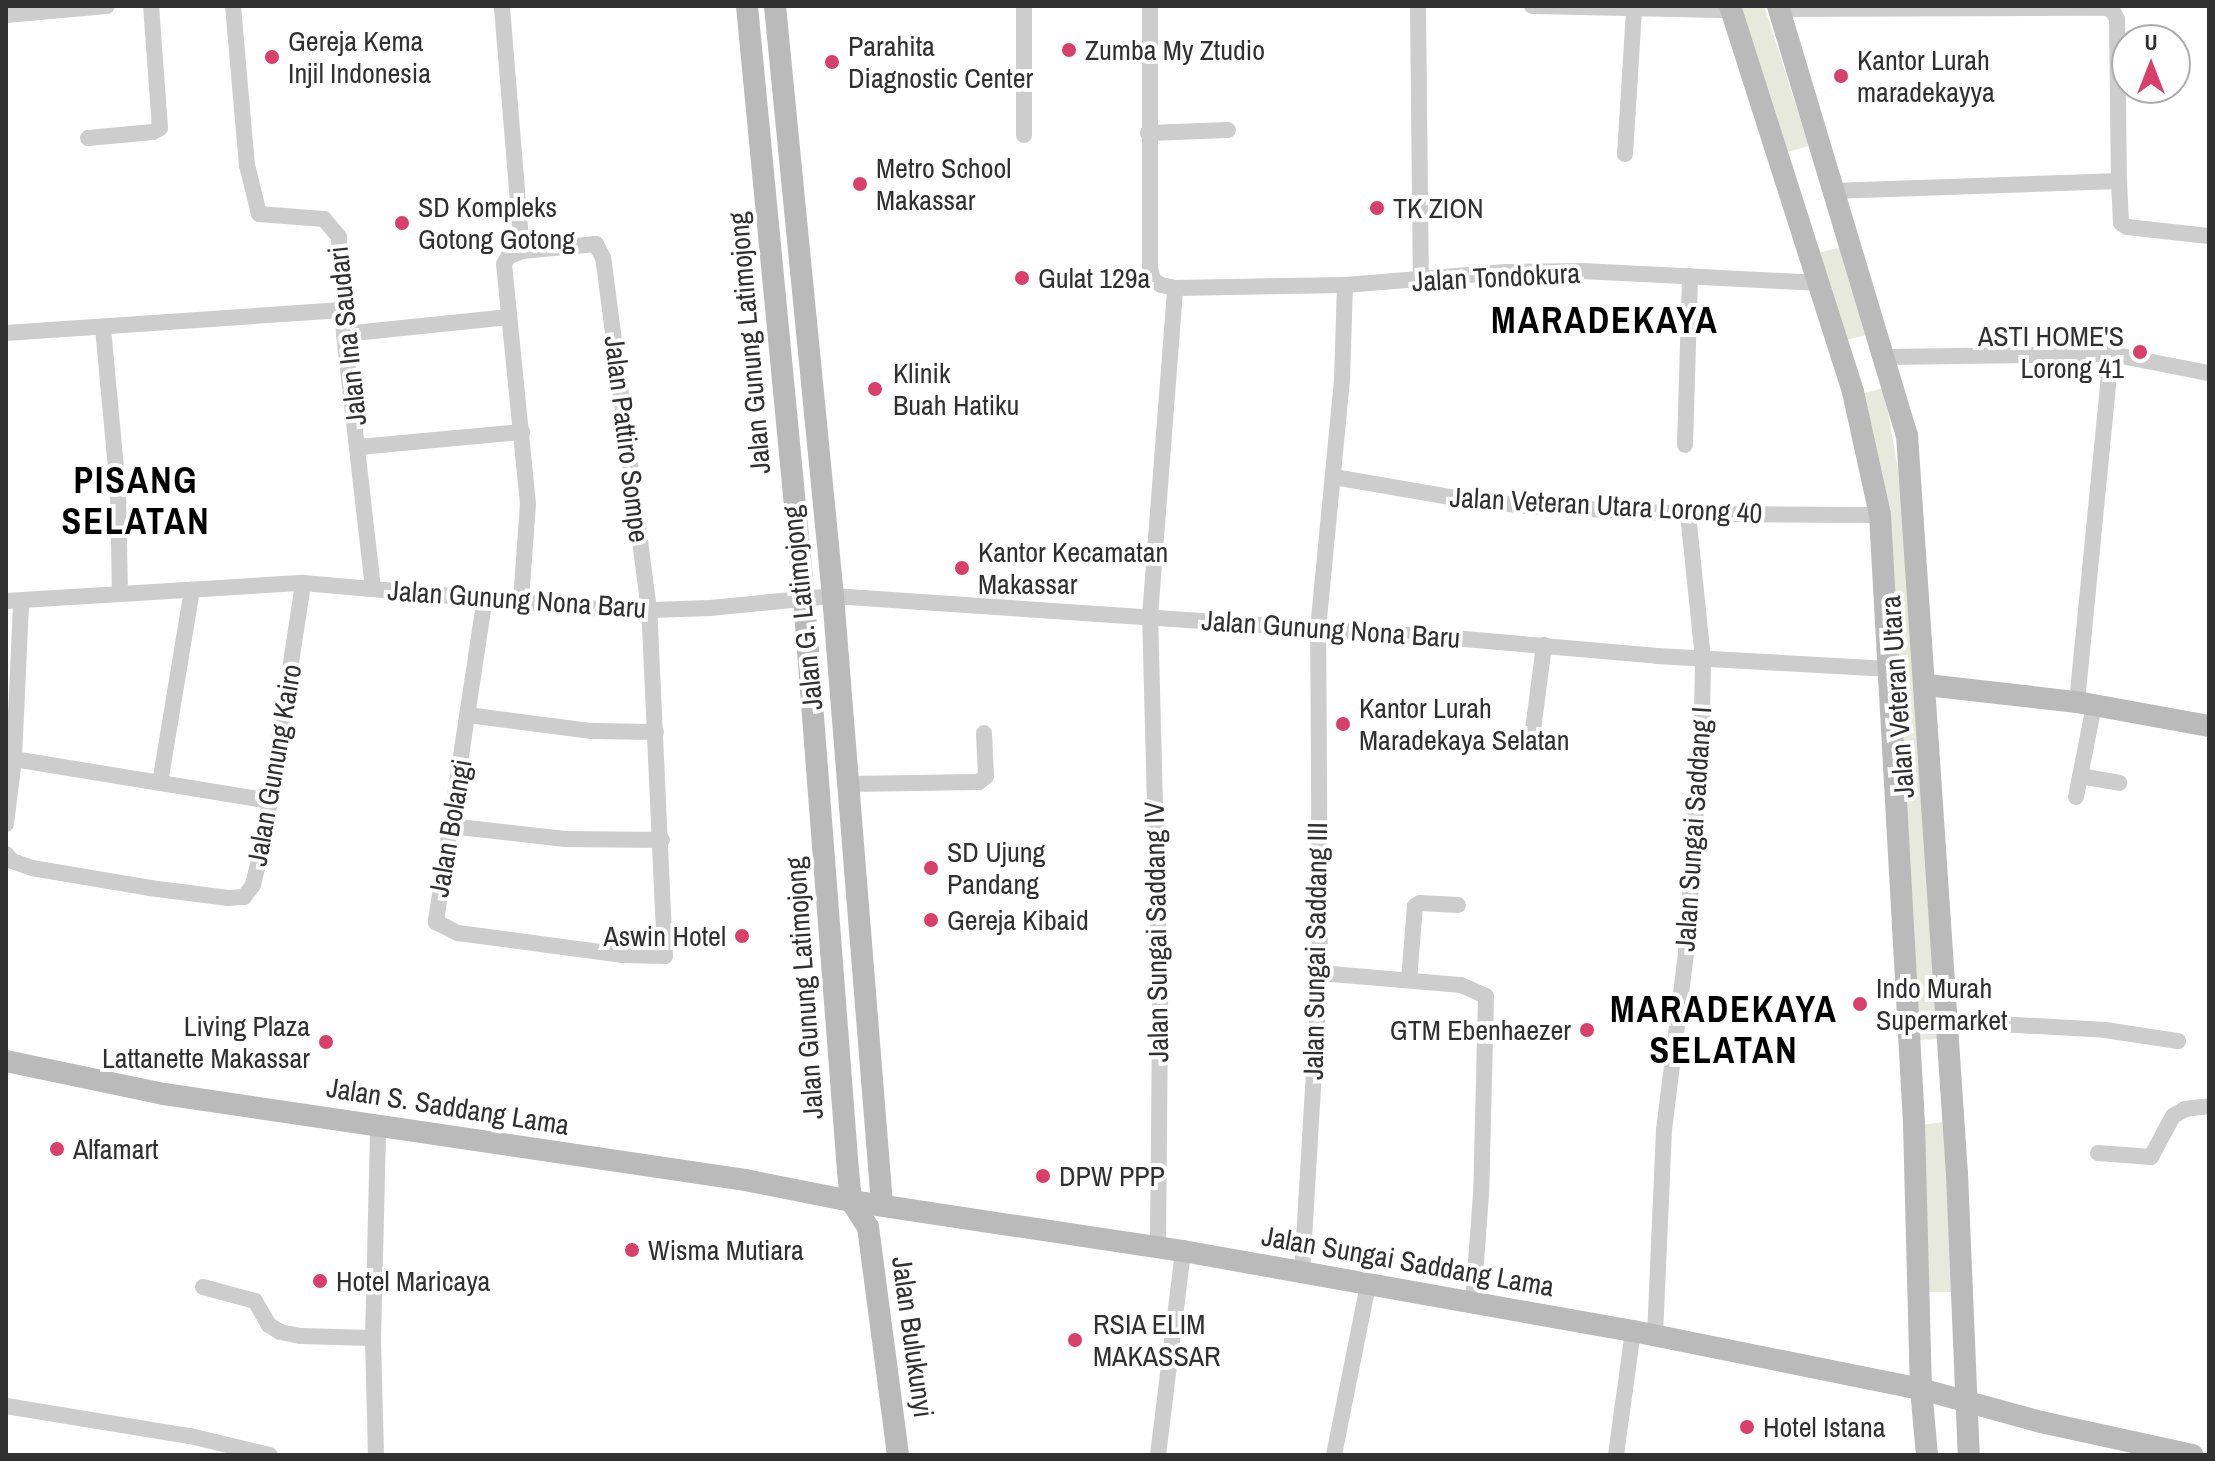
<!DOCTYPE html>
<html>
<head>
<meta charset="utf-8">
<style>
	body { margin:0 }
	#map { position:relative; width:2215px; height:1461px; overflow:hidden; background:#fff; font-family:"Archivo Narrow",sans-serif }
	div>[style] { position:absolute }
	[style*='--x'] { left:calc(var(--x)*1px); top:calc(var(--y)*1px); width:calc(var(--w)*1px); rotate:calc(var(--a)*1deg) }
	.green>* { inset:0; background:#e6e9dc }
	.street>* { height:16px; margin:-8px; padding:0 8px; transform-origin:8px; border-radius:8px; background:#cdcdcd }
	.secondary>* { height:22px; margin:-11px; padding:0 11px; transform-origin:11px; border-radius:11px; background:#bababa }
	.dots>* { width:22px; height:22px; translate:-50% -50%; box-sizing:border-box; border:4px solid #fff; border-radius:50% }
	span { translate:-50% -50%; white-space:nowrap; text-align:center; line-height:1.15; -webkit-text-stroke:8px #fff; paint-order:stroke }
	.poi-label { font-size:28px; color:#303030 }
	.left { translate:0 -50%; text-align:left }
	.right { translate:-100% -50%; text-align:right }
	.street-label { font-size:28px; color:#303030 }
	.district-label { font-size:36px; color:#000; font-weight:700; letter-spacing:2px }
	.frame { position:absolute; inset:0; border:8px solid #303030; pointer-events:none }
	.north { position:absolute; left:2111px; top:24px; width:80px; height:80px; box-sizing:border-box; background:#fff; border:2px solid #acacac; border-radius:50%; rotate:0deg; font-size:22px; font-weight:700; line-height:32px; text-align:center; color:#303030 }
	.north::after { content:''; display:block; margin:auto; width:28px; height:36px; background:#d93f6b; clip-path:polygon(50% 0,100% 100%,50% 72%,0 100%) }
</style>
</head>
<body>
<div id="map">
	<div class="green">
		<i style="clip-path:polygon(1737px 6px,1764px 6px,1809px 146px,1784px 153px)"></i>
		<i style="clip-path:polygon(1844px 246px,1870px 334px,1843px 341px,1815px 254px)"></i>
		<i style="clip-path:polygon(1884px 388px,1901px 488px,1940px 1039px,1914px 1040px,1861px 394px)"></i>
		<i style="clip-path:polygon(1944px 1122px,1953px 1292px,1921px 1292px,1921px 1125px)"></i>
	</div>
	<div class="street">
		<i style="--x:233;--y:6;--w:160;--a:85"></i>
		<i style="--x:247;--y:165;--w:50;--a:76.2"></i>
		<i style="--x:259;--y:214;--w:65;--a:4.4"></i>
		<i style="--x:324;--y:219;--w:23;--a:50"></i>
		<i style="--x:339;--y:237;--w:97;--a:87"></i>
		<i style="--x:344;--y:334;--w:256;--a:83.5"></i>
		<i style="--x:1024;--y:6;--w:129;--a:90"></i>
		<i style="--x:1150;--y:6;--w:261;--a:90"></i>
		<i style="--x:1150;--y:267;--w:13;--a:77"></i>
		<i style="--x:1153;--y:280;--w:9;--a:32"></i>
		<i style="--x:1161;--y:285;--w:14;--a:12"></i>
		<i style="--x:1175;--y:288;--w:170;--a:-1"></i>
		<i style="--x:1345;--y:285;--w:161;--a:-4.6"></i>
		<i style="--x:1505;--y:272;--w:78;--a:-0.7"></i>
		<i style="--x:1583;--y:271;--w:234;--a:2.9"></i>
		<i style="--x:1418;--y:6;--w:274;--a:89.4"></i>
		<i style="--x:1532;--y:6;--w:199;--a:1.2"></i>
		<i style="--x:1779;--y:9;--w:327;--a:-0.2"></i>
		<i style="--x:2106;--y:8;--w:6;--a:18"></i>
		<i style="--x:2112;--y:10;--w:10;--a:61"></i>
		<i style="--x:2117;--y:19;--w:162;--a:89.3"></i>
		<i style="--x:2119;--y:181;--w:287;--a:178"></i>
		<i style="--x:6;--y:15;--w:101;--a:-5.1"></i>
		<i style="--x:1148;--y:133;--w:80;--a:-2.1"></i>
		<i style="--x:88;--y:138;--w:65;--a:-5.3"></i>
		<i style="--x:153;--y:132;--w:8;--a:-30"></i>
		<i style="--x:160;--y:128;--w:122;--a:-94.2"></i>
		<i style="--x:1625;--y:154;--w:144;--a:-86.4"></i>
		<i style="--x:2119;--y:181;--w:42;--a:87.3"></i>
		<i style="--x:2121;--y:223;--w:7;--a:34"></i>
		<i style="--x:2127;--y:227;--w:82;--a:6.3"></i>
		<i style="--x:103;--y:328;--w:164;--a:84.7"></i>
		<i style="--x:118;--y:491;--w:102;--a:88.9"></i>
		<i style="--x:6;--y:333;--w:337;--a:-3.9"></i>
		<i style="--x:344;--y:334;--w:166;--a:-5.9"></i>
		<i style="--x:1884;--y:357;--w:227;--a:-0.8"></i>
		<i style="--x:2111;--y:354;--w:100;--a:11"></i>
		<i style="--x:1685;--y:445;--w:169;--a:-88.3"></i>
		<i style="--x:359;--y:447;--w:164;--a:-5.3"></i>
		<i style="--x:1334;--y:477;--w:129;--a:9.8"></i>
		<i style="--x:1461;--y:499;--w:65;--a:6.1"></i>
		<i style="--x:1526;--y:506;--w:162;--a:2.8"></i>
		<i style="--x:1688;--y:514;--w:192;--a:0.3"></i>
		<i style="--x:485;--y:597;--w:329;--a:98.6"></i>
		<i style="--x:436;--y:922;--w:25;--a:27"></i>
		<i style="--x:458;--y:933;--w:165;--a:7.6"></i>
		<i style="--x:622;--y:955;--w:43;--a:1.3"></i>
		<i style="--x:665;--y:956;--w:346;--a:-92.6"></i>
		<i style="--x:649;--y:610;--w:355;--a:-97.4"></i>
		<i style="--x:603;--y:258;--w:16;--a:-117"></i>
		<i style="--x:596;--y:244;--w:74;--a:174.6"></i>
		<i style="--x:522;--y:251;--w:246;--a:-94.7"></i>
		<i style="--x:6;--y:601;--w:298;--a:-3.5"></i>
		<i style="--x:303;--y:583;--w:319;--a:5"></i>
		<i style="--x:621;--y:611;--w:89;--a:-1.9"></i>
		<i style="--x:710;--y:608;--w:124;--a:-5.6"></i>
		<i style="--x:833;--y:596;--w:621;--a:3.88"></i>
		<i style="--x:1453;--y:638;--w:205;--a:5"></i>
		<i style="--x:1657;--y:656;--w:233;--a:3.2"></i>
		<i style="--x:521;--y:601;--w:97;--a:-85.9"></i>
		<i style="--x:528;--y:504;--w:241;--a:-95.7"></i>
		<i style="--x:504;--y:264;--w:8;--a:-60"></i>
		<i style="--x:508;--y:257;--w:15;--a:-23"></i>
		<i style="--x:2077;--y:702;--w:350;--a:-84.4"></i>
		<i style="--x:468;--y:715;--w:125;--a:7.4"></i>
		<i style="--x:592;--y:731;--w:64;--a:0.9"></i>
		<i style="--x:1533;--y:730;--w:86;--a:-82.6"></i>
		<i style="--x:14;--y:759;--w:259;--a:9.3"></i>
		<i style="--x:2080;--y:776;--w:40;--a:10"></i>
		<i style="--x:160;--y:783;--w:196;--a:-80.6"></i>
		<i style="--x:849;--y:784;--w:130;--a:-0.9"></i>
		<i style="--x:979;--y:782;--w:9;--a:-41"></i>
		<i style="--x:986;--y:776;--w:43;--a:-92.7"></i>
		<i style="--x:2076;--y:797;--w:94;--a:-78.9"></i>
		<i style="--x:6;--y:824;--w:65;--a:-83"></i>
		<i style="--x:14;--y:759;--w:157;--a:-87.4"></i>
		<i style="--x:450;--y:826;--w:116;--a:6.4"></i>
		<i style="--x:565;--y:839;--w:97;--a:0.6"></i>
		<i style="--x:6;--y:854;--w:9;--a:49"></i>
		<i style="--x:12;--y:861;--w:21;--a:19"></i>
		<i style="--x:32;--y:868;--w:120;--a:9.6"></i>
		<i style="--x:150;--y:888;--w:79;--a:7.3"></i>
		<i style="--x:228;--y:898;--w:16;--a:-4"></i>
		<i style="--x:244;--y:897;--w:15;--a:-53"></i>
		<i style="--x:253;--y:885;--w:47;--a:-76.6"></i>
		<i style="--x:264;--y:839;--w:259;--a:-81.3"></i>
		<i style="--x:1320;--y:973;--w:142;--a:4.9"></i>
		<i style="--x:1461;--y:985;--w:27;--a:24"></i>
		<i style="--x:1486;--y:996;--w:198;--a:91.4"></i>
		<i style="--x:1481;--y:1194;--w:110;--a:94.2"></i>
		<i style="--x:1409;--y:980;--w:74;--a:-85.4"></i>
		<i style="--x:1415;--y:906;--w:6;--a:-31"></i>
		<i style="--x:1420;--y:903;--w:38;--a:3"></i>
		<i style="--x:1946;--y:1021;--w:159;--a:3.2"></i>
		<i style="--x:2105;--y:1030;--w:74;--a:8.6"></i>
		<i style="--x:2098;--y:1153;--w:53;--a:4.3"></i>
		<i style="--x:2151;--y:1157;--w:47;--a:-61.8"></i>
		<i style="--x:2173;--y:1116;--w:14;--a:-30"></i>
		<i style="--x:2185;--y:1109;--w:24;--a:-7"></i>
		<i style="--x:1158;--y:1248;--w:253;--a:-89.5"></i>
		<i style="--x:1160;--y:995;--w:379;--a:-91.5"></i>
		<i style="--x:1150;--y:616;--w:329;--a:-85.6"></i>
		<i style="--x:1302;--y:1273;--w:301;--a:-86.6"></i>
		<i style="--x:1320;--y:973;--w:344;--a:-90.3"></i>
		<i style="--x:1318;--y:629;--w:250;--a:-84.5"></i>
		<i style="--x:1342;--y:380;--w:95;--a:-88.2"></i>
		<i style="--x:203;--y:1287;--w:54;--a:15.1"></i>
		<i style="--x:255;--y:1301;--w:28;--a:60"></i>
		<i style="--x:269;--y:1325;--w:13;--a:32"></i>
		<i style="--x:280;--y:1332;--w:20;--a:11"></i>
		<i style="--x:300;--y:1336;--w:73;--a:1.6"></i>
		<i style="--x:1655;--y:1336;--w:206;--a:-87.5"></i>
		<i style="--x:1664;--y:1130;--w:178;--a:-82.9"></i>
		<i style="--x:1686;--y:953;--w:231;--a:-86"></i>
		<i style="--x:1702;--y:723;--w:64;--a:-89.1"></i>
		<i style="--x:1703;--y:659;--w:146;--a:-95.9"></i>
		<i style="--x:6;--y:1406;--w:186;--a:9.3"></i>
		<i style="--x:190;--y:1436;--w:82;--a:13.4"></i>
		<i style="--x:376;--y:1455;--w:117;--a:-91.5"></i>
		<i style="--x:373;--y:1338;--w:211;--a:-88.6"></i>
		<i style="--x:1158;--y:1455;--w:206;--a:-83"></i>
		<i style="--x:1334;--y:1455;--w:173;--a:-78.7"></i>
		<i style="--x:1616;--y:1455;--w:125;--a:-82.2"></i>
	</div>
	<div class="secondary">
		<i style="--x:747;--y:6;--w:596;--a:84.51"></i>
		<i style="--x:804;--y:599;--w:574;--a:85.6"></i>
		<i style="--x:848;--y:1171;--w:30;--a:84"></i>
		<i style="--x:851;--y:1201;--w:31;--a:57"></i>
		<i style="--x:868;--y:1227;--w:230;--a:82.5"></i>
		<i style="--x:775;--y:6;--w:593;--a:84.39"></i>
		<i style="--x:833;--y:596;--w:610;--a:85.39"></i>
		<i style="--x:1730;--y:6;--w:405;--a:72.3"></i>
		<i style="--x:1853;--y:392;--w:126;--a:77.6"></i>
		<i style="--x:1880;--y:515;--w:610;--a:86.8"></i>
		<i style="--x:1914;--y:1124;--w:265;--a:88.5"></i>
		<i style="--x:1921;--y:1389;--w:66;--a:84.8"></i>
		<i style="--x:1778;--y:6;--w:448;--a:73.3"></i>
		<i style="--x:1907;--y:435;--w:741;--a:86.13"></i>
		<i style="--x:1957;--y:1174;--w:281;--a:87.6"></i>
		<i style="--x:1927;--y:685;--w:151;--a:6.5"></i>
		<i style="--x:2077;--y:702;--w:134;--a:10.3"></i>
		<i style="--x:6;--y:1061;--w:161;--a:11.8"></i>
		<i style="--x:164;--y:1094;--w:587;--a:8.42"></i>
		<i style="--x:745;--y:1180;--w:108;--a:11.2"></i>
		<i style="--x:851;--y:1201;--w:336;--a:8.6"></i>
		<i style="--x:1183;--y:1251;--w:457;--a:10.1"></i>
		<i style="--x:1633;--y:1331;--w:294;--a:11.4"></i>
		<i style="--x:1921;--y:1389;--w:124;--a:15.4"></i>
		<i style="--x:2041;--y:1422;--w:155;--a:12.3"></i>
	</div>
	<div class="dots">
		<i style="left:1069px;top:50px;background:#d93f6b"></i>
		<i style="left:272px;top:57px;background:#d93f6b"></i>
		<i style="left:832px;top:62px;background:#d93f6b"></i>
		<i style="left:1841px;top:76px;background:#d93f6b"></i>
		<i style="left:860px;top:184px;background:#d93f6b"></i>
		<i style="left:1377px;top:208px;background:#d93f6b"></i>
		<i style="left:402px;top:223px;background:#d93f6b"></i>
		<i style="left:1022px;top:278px;background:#d93f6b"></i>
		<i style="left:2140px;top:352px;background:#d93f6b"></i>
		<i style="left:875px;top:389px;background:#d93f6b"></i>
		<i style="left:962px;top:568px;background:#d93f6b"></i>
		<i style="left:1343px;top:724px;background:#d93f6b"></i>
		<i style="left:931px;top:868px;background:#d93f6b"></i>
		<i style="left:931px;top:920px;background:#d93f6b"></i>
		<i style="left:742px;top:936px;background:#d93f6b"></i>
		<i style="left:1860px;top:1004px;background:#d93f6b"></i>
		<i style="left:1587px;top:1030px;background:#d93f6b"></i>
		<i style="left:326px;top:1042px;background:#d93f6b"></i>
		<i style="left:57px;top:1149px;background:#d93f6b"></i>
		<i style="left:1043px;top:1176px;background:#d93f6b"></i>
		<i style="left:632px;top:1250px;background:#d93f6b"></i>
		<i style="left:320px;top:1281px;background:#d93f6b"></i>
		<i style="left:1075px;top:1340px;background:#d93f6b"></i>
		<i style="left:1747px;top:1427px;background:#d93f6b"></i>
	</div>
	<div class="poi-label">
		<span class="left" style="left:288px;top:57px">Gereja Kema<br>Injil Indonesia</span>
		<span class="left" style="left:848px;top:62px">Parahita<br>Diagnostic Center</span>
		<span class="left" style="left:1085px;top:50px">Zumba My Ztudio</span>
		<span class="left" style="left:1857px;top:76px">Kantor Lurah<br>maradekayya</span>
		<span class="left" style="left:876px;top:184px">Metro School<br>Makassar</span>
		<span class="left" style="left:418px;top:223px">SD Kompleks<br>Gotong Gotong</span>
		<span class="left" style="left:1393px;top:208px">TK ZION</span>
		<span class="left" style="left:1038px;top:278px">Gulat 129a</span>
		<span class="right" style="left:2124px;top:352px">ASTI HOME'S<br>Lorong 41</span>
		<span class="left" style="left:893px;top:389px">Klinik<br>Buah Hatiku</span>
		<span class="left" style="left:978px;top:568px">Kantor Kecamatan<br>Makassar</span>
		<span class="left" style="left:1359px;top:724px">Kantor Lurah<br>Maradekaya Selatan</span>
		<span class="left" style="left:947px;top:868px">SD Ujung<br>Pandang</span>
		<span class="left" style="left:947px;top:920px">Gereja Kibaid</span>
		<span class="right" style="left:726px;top:936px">Aswin Hotel</span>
		<span class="left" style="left:1876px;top:1004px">Indo Murah<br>Supermarket</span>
		<span class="right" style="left:310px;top:1042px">Living Plaza<br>Lattanette Makassar</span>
		<span class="right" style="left:1571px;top:1030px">GTM Ebenhaezer</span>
		<span class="left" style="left:73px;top:1149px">Alfamart</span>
		<span class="left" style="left:1059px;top:1176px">DPW PPP</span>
		<span class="left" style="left:648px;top:1250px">Wisma Mutiara</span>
		<span class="left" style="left:336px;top:1281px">Hotel Maricaya</span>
		<span class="left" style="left:1093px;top:1340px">RSIA ELIM<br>MAKASSAR</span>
		<span class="left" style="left:1763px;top:1427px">Hotel Istana</span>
	</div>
	<div class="street-label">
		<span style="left:1496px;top:277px;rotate:-3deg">Jalan Tondokura</span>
		<span style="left:347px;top:336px;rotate:-96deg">Jalan Ina Saudari</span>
		<span style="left:749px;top:343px;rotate:-95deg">Jalan Gunung Latimojong</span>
		<span style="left:627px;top:439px;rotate:83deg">Jalan Pattiro Sompe</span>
		<span style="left:1606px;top:505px;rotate:3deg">Jalan Veteran Utara Lorong 40</span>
		<span style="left:517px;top:599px;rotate:4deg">Jalan Gunung Nona Baru</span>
		<span style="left:802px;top:608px;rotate:-96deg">Jalan G. Latimojong</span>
		<span style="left:1331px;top:629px;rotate:4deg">Jalan Gunung Nona Baru</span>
		<span style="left:1897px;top:697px;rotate:-94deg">Jalan Veteran Utara</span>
		<span style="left:274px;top:765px;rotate:-80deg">Jalan Gunung Kairo</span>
		<span style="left:450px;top:828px;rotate:-80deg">Jalan Bolangi</span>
		<span style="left:1693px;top:829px;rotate:-86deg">Jalan Sungai Saddang I</span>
		<span style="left:1156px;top:932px;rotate:-91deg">Jalan Sungai Saddang IV</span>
		<span style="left:1315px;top:951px;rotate:-89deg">Jalan Sungai Saddang III</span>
		<span style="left:804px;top:988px;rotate:-94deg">Jalan Gunung Latimojong</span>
		<span style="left:448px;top:1106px;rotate:9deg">Jalan S. Saddang Lama</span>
		<span style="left:1408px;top:1261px;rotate:10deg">Jalan Sungai Saddang Lama</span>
		<span style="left:913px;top:1337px;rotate:82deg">Jalan Bulukunyi</span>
	</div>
	<div class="district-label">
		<span style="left:1605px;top:321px">MARADEKAYA</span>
		<span style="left:136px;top:501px">PISANG<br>SELATAN</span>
		<span style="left:1724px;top:1030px">MARADEKAYA<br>SELATAN</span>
	</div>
	<div class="frame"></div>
	<div class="north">U</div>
</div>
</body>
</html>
